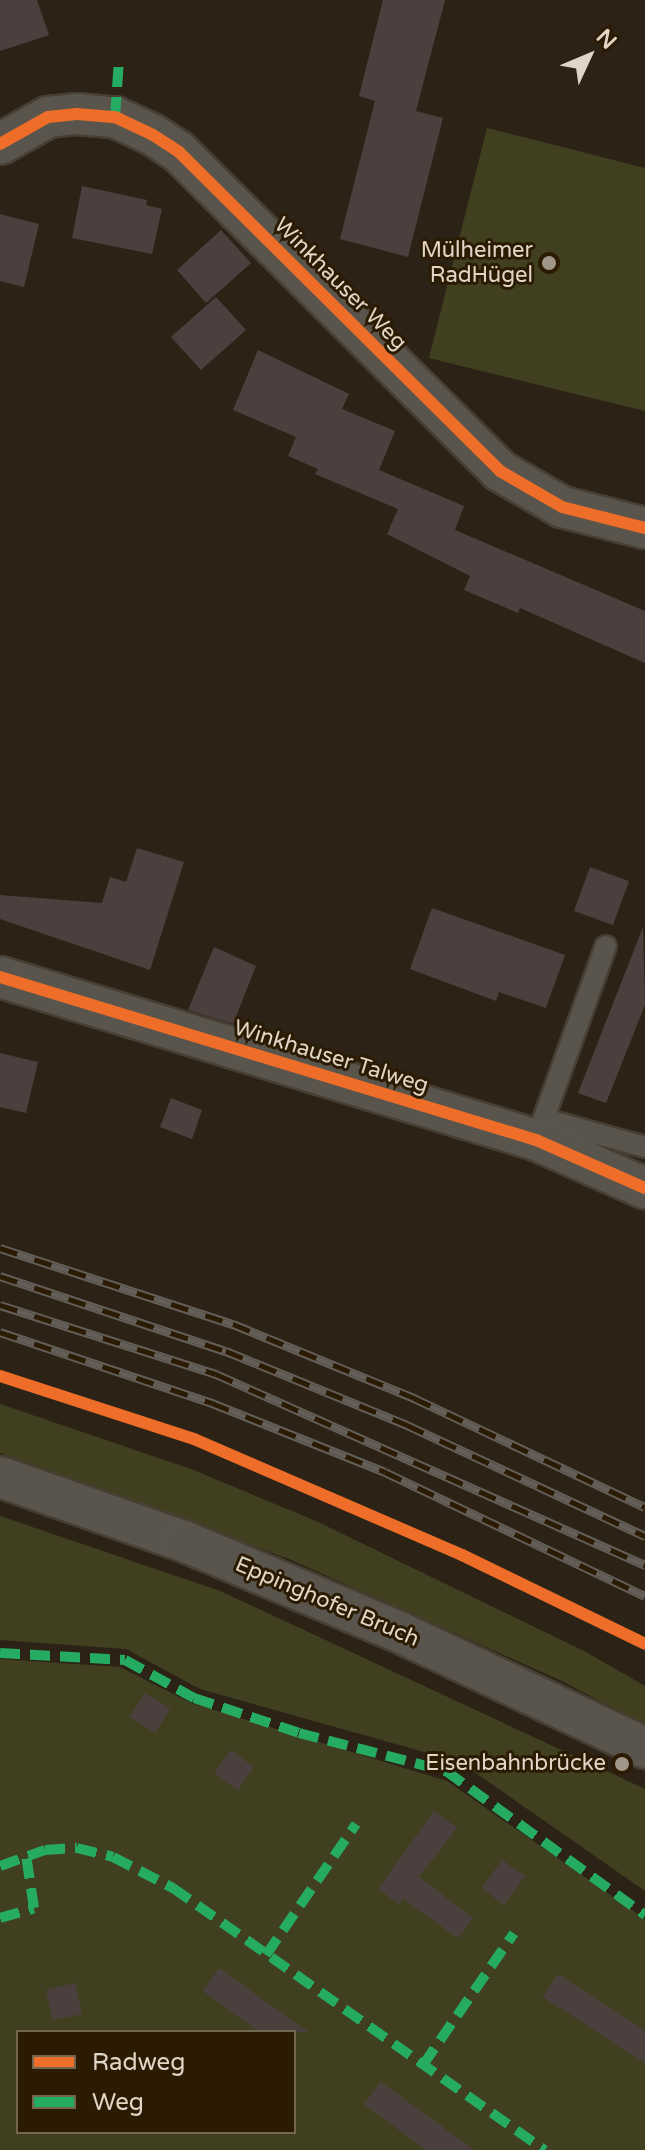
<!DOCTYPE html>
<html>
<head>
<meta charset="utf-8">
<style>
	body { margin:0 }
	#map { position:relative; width:645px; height:2150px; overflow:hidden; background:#2c2316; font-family:"Varela Round",sans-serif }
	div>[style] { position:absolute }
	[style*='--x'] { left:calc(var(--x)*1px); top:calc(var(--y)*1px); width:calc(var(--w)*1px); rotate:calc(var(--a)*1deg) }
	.green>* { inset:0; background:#404021 }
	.building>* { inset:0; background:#4c403f }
	.roads { filter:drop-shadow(2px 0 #473f34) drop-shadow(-2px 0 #473f34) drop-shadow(0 2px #473f34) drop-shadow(0 -2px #473f34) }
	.lane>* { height:20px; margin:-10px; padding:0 10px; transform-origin:10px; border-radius:10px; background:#59554c }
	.street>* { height:40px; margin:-20px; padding:0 20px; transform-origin:20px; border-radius:20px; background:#59554c }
	.rail>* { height:9px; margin-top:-4.5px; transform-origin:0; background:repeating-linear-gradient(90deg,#2b1b03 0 18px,#635e57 0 36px); box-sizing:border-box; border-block:2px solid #635e57 }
	.quiet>* { height:10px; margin-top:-5px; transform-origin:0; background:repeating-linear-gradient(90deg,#26ab63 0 20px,transparent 0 30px) }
	.cycleway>* { height:12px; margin:-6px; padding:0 6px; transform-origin:6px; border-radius:6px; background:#ee6e29 }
	.dots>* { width:22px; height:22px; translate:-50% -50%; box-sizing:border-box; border:4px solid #2b1b03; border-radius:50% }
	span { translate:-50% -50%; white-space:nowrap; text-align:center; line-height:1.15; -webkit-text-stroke:6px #2b1b03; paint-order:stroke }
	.poi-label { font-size:22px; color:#e0d6c7 }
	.right { translate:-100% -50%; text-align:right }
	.street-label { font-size:22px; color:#e0d6c7 }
	.legend { position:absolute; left:16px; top:2030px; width:280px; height:104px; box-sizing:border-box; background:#2b1b03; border:2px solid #736651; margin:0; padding:10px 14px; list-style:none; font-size:24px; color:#e0d6c7 }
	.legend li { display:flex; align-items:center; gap:16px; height:40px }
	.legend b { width:40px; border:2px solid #736651 }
	.north { position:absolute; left:549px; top:16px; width:80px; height:80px; -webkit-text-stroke:6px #2b1b03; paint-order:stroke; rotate:46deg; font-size:22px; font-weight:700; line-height:32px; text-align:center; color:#e0d6c7 }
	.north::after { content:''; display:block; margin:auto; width:28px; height:36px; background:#e0d6c7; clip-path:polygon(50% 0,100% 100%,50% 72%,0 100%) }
</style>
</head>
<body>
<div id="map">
	<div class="green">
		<i style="clip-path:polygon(487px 128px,645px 168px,645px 411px,429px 358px)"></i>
		<i style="clip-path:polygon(0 1404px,191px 1469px,316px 1521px,586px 1652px,645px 1686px,645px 1725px,562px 1681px,289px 1559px,0 1453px)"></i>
		<i style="clip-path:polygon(0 1516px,220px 1591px,645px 1789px,645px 1891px,460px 1762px,200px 1689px,126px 1649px,0 1640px)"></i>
		<i style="clip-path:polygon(evenodd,0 1659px,120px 1667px,191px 1703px,447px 1781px,645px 1919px,645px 2150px,0 2150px,0 1659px,18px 2032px,294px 2032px,294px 2132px,18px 2132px,18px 2032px)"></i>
	</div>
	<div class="building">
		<i style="clip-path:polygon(0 0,37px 0,49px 35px,0 51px)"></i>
		<i style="clip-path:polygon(383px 0,445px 0,416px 111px,443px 118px,408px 257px,340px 239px,375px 101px,359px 96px)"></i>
		<i style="clip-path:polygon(82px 186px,147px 200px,146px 205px,162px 209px,152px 254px,72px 238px)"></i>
		<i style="clip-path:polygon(0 214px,39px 224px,24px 287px,0 281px)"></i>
		<i style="clip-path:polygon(221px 230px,251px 263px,206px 303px,177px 270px)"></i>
		<i style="clip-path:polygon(216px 297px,246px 330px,201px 370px,171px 337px)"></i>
		<i style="clip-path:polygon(258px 350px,349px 394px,342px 409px,395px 431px,379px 470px,464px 506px,455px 530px,645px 611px,645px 663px,520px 608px,518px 613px,464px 590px,470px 576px,387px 534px,398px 509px,315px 474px,318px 469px,288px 456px,296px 437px,233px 410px)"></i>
		<i style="clip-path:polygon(137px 848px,184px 862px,150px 970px,0 919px,0 895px,102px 903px,110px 877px,126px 882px)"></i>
		<i style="clip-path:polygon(590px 867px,629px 881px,613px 925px,574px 911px)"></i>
		<i style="clip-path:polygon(432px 908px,565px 955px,546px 1008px,499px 992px,496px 1001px,410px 969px)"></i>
		<i style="clip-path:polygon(643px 927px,645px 1005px,606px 1103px,578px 1093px)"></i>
		<i style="clip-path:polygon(214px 947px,256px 966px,233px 1024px,188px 1010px)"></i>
		<i style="clip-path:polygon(0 1053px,38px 1062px,26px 1113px,0 1107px)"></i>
		<i style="clip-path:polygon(171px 1098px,202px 1110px,192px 1139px,160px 1127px)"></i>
		<i style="clip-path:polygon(145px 1693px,170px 1709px,155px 1733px,130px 1717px)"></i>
		<i style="clip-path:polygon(231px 1750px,254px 1767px,238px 1790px,214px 1773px)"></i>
		<i style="clip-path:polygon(434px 1811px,457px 1828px,419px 1877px,473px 1918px,458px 1938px,403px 1899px,399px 1904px,378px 1889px)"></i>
		<i style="clip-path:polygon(502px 1860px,525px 1876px,504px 1905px,482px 1888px)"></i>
		<i style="clip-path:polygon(219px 1968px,308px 2032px,259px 2032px,203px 1991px)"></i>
		<i style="clip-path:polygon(558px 1974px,645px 2031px,645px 2063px,543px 1997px)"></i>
		<i style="clip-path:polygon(75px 1983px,82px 2014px,53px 2020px,46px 1990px)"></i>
		<i style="clip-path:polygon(381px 2082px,474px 2150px,426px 2150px,364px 2104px)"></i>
	</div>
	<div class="roads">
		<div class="lane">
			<i style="--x:544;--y:1119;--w:105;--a:15.5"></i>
			<i style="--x:536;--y:1140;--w:206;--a:-70.2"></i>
		</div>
		<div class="street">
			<i style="--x:0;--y:144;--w:55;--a:-29.4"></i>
			<i style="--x:48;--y:117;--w:29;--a:-6"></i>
			<i style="--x:77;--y:114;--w:38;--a:5"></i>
			<i style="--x:115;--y:117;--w:42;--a:25.3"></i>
			<i style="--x:153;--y:135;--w:31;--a:33"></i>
			<i style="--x:179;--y:152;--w:453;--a:44.8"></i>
			<i style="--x:500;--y:471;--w:72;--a:30.1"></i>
			<i style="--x:562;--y:507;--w:86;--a:14.2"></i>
			<i style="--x:0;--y:977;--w:560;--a:16.91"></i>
			<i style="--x:536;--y:1140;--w:119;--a:23.8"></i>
			<i style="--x:0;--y:1477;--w:197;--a:19.3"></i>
			<i style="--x:186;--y:1542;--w:231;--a:22.9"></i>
			<i style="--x:399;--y:1632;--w:272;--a:25.2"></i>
		</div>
	</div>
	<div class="rail">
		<i style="--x:0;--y:1248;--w:245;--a:18.1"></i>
		<i style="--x:233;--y:1324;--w:196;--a:22.2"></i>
		<i style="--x:414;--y:1398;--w:255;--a:25.3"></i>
		<i style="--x:0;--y:1276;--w:238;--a:18.4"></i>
		<i style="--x:226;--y:1351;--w:196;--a:22.2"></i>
		<i style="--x:407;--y:1425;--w:263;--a:25"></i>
		<i style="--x:0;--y:1305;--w:227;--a:17.7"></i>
		<i style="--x:216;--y:1374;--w:470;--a:24"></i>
		<i style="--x:0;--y:1332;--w:224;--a:18.5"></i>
		<i style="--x:212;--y:1403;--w:186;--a:21.7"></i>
		<i style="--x:385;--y:1472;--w:288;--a:25.5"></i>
	</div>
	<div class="quiet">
		<i style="--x:115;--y:117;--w:57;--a:-86"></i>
		<i style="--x:0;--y:1653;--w:125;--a:3.2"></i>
		<i style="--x:125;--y:1660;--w:79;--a:28.8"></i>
		<i style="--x:194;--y:1698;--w:111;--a:18.4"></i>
		<i style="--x:299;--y:1733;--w:152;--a:14.5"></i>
		<i style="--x:446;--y:1771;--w:246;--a:35.9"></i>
		<i style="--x:0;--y:1866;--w:48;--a:-19.6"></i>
		<i style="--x:45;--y:1850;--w:32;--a:-4"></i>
		<i style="--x:77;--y:1848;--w:37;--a:14"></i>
		<i style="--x:113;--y:1857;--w:68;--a:27.3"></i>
		<i style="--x:173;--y:1888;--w:455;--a:35.2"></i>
		<i style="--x:0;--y:1918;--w:35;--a:-16"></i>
		<i style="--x:34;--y:1908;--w:54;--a:-98.6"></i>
		<i style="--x:266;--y:1955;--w:159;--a:-55.5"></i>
		<i style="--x:423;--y:2065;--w:160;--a:-55.4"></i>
	</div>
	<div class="cycleway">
		<i style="--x:0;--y:144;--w:55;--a:-29.4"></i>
		<i style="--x:48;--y:117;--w:29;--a:-6"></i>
		<i style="--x:77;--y:114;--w:38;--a:5"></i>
		<i style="--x:115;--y:117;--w:42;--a:25.3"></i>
		<i style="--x:153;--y:135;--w:31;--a:33"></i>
		<i style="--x:179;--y:152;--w:453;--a:44.8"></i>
		<i style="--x:500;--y:471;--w:72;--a:30.1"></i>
		<i style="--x:562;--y:507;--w:86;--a:14.2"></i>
		<i style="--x:0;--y:977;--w:560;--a:16.91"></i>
		<i style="--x:536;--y:1140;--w:119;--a:23.8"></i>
		<i style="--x:0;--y:1376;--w:204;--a:18"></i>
		<i style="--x:194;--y:1439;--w:292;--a:23.4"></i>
		<i style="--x:462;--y:1555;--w:203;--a:25.9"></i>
	</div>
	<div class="dots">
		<i style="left:549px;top:263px;background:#a19789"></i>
		<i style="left:622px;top:1764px;background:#a19789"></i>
	</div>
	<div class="poi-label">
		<span class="right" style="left:533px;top:263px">Mülheimer<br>RadHügel</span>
		<span class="right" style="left:606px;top:1764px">Eisenbahnbrücke</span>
	</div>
	<div class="street-label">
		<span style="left:340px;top:284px;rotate:45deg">Winkhauser Weg</span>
		<span style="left:331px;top:1057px;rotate:17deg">Winkhauser Talweg</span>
		<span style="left:327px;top:1602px;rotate:23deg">Eppinghofer Bruch</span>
	</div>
	<ul class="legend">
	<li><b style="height:10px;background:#ee6e29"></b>Radweg</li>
	<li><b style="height:10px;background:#26ab63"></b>Weg</li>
	</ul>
	<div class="north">N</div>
</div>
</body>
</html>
